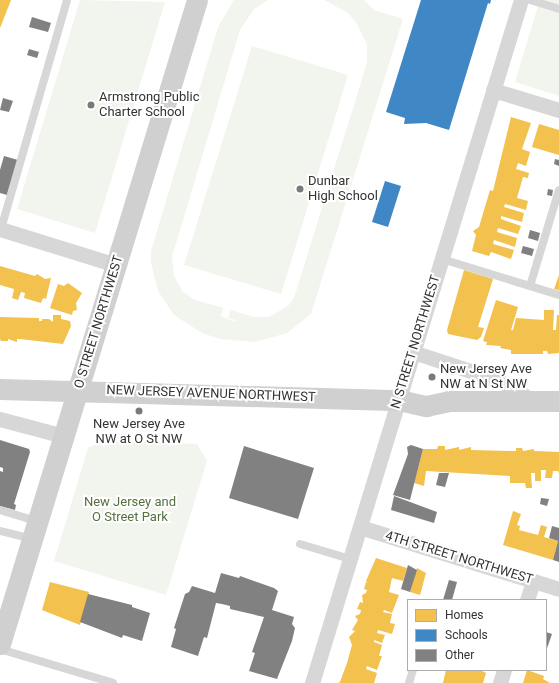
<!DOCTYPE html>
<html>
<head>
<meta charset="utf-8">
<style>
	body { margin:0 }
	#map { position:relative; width:559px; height:683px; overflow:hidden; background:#fff; font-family:Roboto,sans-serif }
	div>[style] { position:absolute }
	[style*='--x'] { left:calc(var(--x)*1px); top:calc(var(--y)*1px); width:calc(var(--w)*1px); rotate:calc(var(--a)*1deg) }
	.green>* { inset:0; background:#f1f5ed }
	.homes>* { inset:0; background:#f2c14e }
	.schools>* { inset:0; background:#3f88c5 }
	.building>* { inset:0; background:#818181 }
	.lane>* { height:8px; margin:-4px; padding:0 4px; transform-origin:4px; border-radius:4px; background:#d7d7d7 }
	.street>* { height:15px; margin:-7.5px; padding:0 7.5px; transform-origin:7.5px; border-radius:7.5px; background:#d7d7d7 }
	.secondary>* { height:21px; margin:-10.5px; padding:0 10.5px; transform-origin:10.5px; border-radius:10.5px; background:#d0d0d0 }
	.dots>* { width:11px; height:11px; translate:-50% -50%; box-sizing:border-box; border:2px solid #fff; border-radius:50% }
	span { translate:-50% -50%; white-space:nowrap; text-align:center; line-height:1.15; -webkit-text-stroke:4px #fff; paint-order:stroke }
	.poi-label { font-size:13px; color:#333 }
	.left { translate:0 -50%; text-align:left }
	.street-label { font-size:13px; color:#333 }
	.park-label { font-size:13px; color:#56703f }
	.legend { position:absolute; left:407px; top:599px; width:140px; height:72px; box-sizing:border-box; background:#fff; border:1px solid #adadad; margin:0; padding:5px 7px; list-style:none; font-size:12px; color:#333 }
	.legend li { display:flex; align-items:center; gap:8px; height:20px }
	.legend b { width:20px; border:1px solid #adadad }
</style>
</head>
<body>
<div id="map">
	<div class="green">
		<i style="clip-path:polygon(80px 0,165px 2px,95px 233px,17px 209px)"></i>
		<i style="clip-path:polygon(234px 0,268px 0,254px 9px,240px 30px,172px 257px,174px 276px,183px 292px,195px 300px,223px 308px,221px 316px,206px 311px,234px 321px,236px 320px,228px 318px,231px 310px,254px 317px,269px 317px,288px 306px,294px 298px,367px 63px,367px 44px,357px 24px,348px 13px,324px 0,364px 0,374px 10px,403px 19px,311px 314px,287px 333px,255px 342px,220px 339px,202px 333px,174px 315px,158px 291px,151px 263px,151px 251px,218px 27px)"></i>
		<i style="clip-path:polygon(545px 0,559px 0,559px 96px,515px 82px,538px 6px)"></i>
		<i style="clip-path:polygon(252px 46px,348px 75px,281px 294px,184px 265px)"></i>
		<i style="clip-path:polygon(103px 441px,197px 444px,207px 461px,166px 595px,54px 561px,88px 448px)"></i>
	</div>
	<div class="homes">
		<i style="clip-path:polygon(0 0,11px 0,0 28px)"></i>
		<i style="clip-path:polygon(511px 117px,531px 123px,522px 149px,530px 152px,526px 166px,518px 163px,516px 169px,529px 173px,528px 178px,523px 177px,517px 198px,528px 201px,526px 210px,505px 204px,504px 207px,524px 213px,522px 222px,501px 216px,501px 219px,521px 226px,518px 234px,498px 228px,497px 232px,517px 238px,515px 247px,494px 240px,493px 244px,514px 250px,511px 259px,491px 252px,489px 256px,472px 251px,476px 235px,473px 231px,479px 227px,490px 190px,493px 191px)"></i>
		<i style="clip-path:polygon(539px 124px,559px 130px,559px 155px,532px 147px)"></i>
		<i style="clip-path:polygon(0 266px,35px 276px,37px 274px,45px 279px,51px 278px,46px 299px,43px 298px,41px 303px,34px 301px,24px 298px,25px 293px,21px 292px,18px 300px,12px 298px,14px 289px,0 285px)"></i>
		<i style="clip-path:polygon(464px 270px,493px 279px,478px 327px,484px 328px,481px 337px,477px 340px,448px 334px,447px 330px)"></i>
		<i style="clip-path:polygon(559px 275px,559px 290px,554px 289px)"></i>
		<i style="clip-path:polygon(68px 283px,82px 293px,76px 303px,77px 310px,73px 311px,72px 315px,50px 308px,58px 284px,64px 286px)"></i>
		<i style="clip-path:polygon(496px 300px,518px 307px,511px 330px,513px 330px,516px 318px,544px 320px,544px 310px,554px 310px,553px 330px,556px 330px,557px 315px,559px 315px,559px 353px,548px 354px,547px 351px,543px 351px,543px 354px,511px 354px,511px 350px,500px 348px,501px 346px,486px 345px,487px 342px,483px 341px)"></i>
		<i style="clip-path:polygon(53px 315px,61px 315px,61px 319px,70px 321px,71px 326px,63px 344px,20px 339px,17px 339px,17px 342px,8px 339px,8px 341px,1px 341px,0 339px,0 317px,39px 318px,39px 321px,42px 321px,42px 319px,49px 319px,53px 322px)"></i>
		<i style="clip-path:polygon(438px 446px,445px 446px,445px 450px,459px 447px,459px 450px,471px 447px,471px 450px,511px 451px,516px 451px,516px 448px,522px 448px,523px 451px,534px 449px,534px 451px,559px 452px,559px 474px,558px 471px,553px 471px,552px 478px,545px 478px,546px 470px,541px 470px,541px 481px,535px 481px,535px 473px,531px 473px,532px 488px,526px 488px,525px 483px,510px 483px,510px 476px,426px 471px,424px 486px,414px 483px,423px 449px,437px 449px)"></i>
		<i style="clip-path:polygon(513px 511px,521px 514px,517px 525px,520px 526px,519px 530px,538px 535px,541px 525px,547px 527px,544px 537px,558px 541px,553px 560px,503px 545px)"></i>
		<i style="clip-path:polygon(376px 558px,407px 568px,403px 581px,392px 578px,389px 592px,399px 595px,392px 613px,384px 610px,383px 612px,392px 614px,390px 623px,395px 624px,392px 634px,378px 630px,377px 633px,385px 635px,382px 643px,374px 640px,374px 642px,382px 645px,379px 656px,382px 656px,377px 670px,367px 666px,366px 669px,377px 673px,374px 683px,338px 683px,340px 682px,347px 663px,352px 645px,349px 637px,355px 631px,352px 630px,358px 620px,355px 616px,360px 614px,361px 610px,357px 609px,360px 602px,363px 603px,362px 595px,366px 593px,367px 590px,364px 589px,366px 582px,368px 583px,366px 581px)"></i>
		<i style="clip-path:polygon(417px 568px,426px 573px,420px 595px,410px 592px)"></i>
		<i style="clip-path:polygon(50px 582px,89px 592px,80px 625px,42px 610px)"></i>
		<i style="clip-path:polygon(446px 670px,480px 670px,486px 673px,483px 683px,443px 683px)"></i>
		<i style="clip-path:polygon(527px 670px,544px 676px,543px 679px,550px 683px,523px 683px)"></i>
	</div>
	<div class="schools">
		<i style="clip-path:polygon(421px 0,491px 0,490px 4px,488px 3px,449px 130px,426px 123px,404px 124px,405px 118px,386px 112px)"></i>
		<i style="clip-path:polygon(385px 181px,401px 186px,388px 227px,372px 222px)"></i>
	</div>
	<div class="building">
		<i style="clip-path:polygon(32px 17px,51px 23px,48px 32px,29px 27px)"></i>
		<i style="clip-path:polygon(29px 49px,39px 52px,37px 58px,27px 55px)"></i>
		<i style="clip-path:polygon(3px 98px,13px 101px,9px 112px,0 110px)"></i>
		<i style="clip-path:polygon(4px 156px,18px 160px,7px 195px,0 193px,0 170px)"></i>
		<i style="clip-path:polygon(555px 159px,559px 160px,559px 166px,554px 164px)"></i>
		<i style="clip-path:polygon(548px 189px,553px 190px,552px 196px,547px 195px)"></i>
		<i style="clip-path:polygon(530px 230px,540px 233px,538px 241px,528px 238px)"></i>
		<i style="clip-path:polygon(523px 246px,534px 249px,532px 256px,521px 253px)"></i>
		<i style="clip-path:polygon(0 440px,29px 449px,30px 452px,14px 504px,16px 505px,15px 510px,0 506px,0 471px,3px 472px,3px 468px,0 467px)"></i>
		<i style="clip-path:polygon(411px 445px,423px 449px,410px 500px,393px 495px,408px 454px,407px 447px)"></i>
		<i style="clip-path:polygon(244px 446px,314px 468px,298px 519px,229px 498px)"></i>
		<i style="clip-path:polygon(439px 473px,449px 473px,445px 487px,436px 485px)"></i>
		<i style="clip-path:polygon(394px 496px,437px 512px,434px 523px,391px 510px)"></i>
		<i style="clip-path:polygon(541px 498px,549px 499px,547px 506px,540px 504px)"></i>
		<i style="clip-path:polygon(552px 526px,559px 528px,559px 562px,553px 560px,558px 541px,549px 538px)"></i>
		<i style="clip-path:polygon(408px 565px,417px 570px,410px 592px,401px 589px)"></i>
		<i style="clip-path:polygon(221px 573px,239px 578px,240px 576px,274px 588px,278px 591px,272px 610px,294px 617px,292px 624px,295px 628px,292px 641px,277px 679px,249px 671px,255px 653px,252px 652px,264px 617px,230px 609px,230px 606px,222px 604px,216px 603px,207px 638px,204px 637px,198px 656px,171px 647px,176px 629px,174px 628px,185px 594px,189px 592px,192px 586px,215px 593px)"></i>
		<i style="clip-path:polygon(449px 580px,457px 582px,452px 600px,443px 600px)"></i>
		<i style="clip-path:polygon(88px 594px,132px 605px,132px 607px,150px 613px,142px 641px,123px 635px,122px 638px,80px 622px)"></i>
		<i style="clip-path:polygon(546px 632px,552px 634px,546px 651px)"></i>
	</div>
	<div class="lane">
		<i style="--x:530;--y:0;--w:30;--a:17"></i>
		<i style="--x:1;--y:229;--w:238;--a:-73.9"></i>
		<i style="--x:442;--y:259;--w:122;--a:17.1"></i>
		<i style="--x:530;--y:286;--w:100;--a:-73.2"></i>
		<i style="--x:0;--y:510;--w:39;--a:17"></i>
		<i style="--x:0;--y:531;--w:32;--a:14"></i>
		<i style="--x:300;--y:544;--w:52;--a:16.7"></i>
		<i style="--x:0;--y:649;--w:118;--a:16.7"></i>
		<i style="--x:409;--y:683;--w:14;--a:-73"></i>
	</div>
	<div class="street">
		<i style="--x:493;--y:90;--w:69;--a:16.9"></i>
		<i style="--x:0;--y:229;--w:121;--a:17.2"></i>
		<i style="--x:413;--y:352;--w:93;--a:18.2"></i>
		<i style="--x:501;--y:381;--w:36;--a:32"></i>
		<i style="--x:0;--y:419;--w:66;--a:14.9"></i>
		<i style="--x:360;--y:527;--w:208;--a:17.3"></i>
		<i style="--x:527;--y:600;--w:20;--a:-72"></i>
		<i style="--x:312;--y:683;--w:714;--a:-72.99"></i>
		<i style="--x:500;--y:683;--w:14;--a:-73"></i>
	</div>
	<div class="secondary">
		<i style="--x:0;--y:389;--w:399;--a:1.6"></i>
		<i style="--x:399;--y:400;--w:28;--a:13"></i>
		<i style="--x:426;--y:406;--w:24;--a:-12"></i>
		<i style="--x:449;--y:401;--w:110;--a:0"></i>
		<i style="--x:0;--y:644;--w:673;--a:-72.99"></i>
	</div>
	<div class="dots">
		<i style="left:91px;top:105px;background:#7a7a7a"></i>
		<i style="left:300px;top:189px;background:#7a7a7a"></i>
		<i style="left:432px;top:377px;background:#7a7a7a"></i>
		<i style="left:139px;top:411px;background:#7a7a7a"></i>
	</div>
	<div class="poi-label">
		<span class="left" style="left:99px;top:105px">Armstrong Public<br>Charter School</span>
		<span class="left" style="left:308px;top:189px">Dunbar<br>High School</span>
		<span class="left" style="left:440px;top:377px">New Jersey Ave<br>NW at N St NW</span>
		<span style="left:139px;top:432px">New Jersey Ave<br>NW at O St NW</span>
	</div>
	<div class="street-label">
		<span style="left:99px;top:322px;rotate:-73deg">O STREET NORTHWEST</span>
		<span style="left:416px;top:342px;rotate:-73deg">N STREET NORTHWEST</span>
		<span style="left:211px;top:394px;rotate:2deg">NEW JERSEY AVENUE NORTHWEST</span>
		<span style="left:459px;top:558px;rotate:17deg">4TH STREET NORTHWEST</span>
	</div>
	<div class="park-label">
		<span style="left:130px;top:510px">New Jersey and<br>O Street Park</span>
	</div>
	<ul class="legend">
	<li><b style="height:11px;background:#f2c14e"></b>Homes</li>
	<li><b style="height:11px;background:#3f88c5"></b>Schools</li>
	<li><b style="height:11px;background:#818181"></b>Other</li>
	</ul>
</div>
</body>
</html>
